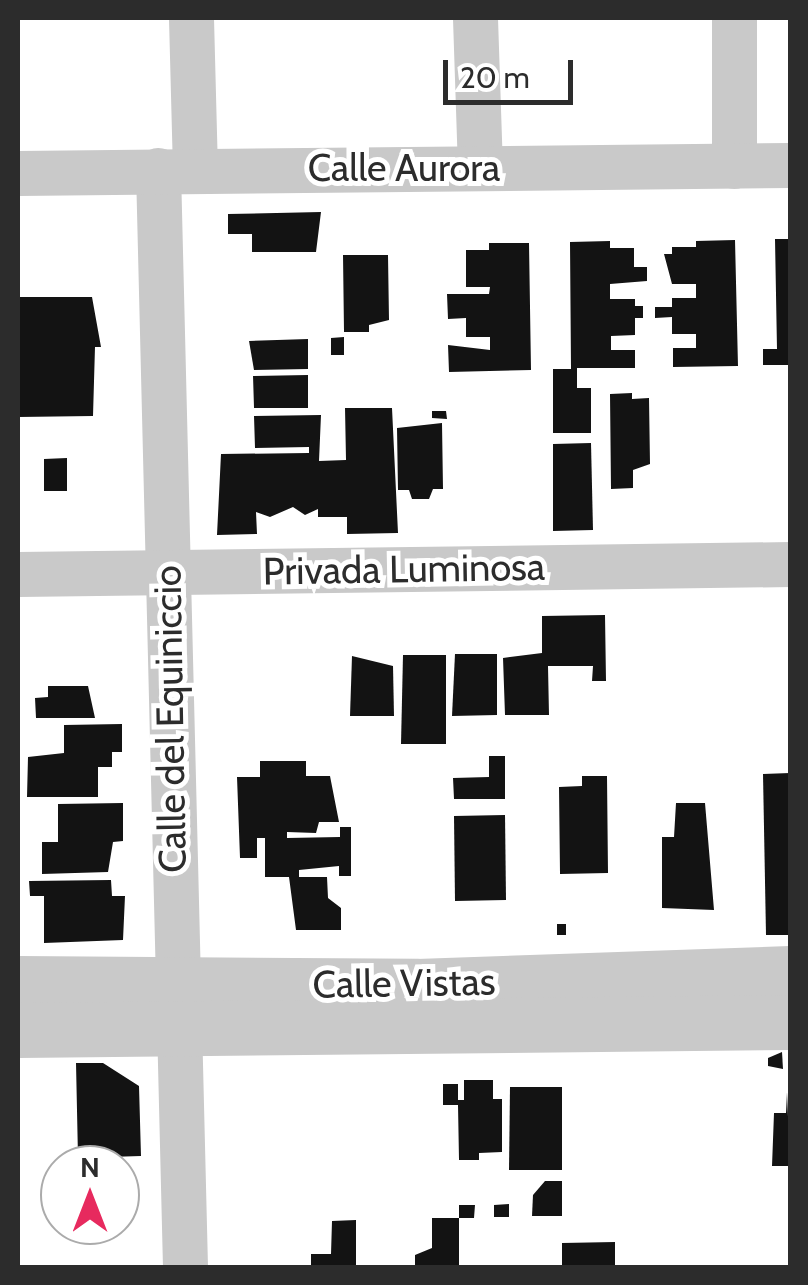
<!DOCTYPE html>
<html>
<head>
<meta charset="utf-8">
<style>
	body { margin:0 }
	#map { position:relative; width:808px; height:1285px; overflow:hidden; background:#fff; font-family:Cabin,sans-serif }
	div>[style] { position:absolute }
	[style*='--x'] { left:calc(var(--x)*1px); top:calc(var(--y)*1px); width:calc(var(--w)*1px); rotate:calc(var(--a)*1deg) }
	.building>* { inset:0; background:#131313 }
	.minor>* { height:45px; margin:-22.5px; padding:0 22.5px; transform-origin:22.5px; border-radius:22.5px; background:#c9c9c9 }
	.tertiary>* { height:55px; margin:-27.5px; padding:0 27.5px; transform-origin:27.5px; border-radius:27.5px; background:#c9c9c9 }
	span { translate:-50% -50%; white-space:nowrap; text-align:center; line-height:1.15; -webkit-text-stroke:10px #fff; paint-order:stroke }
	.street-label { font-size:38px; color:#2c2c2c }
	.frame { position:absolute; inset:0; border:20px solid #2c2c2c; pointer-events:none }
	.north { position:absolute; left:40px; top:1145px; width:100px; height:100px; box-sizing:border-box; background:#fff; border:2px solid #ababab; border-radius:50%; rotate:0deg; font-size:28px; font-weight:700; line-height:40px; text-align:center; color:#2c2c2c }
	.north::after { content:''; display:block; margin:auto; width:35px; height:45px; background:#e72a5e; clip-path:polygon(50% 0,100% 100%,50% 72%,0 100%) }
	.scale { position:absolute; left:443px; top:60px; width:130px; height:45px; box-sizing:border-box; border:5px solid #2c2c2c; border-top:0; padding-left:12px; font-size:30px; line-height:35px; white-space:nowrap; color:#2c2c2c; -webkit-text-stroke:8px #fff; paint-order:stroke }
</style>
</head>
<body>
<div id="map">
	<div class="building">
		<i style="clip-path:polygon(321px 212px,316px 252px,252px 252px,252px 234px,228px 234px,228px 214px)"></i>
		<i style="clip-path:polygon(775px 239px,790px 239px,790px 365px,763px 365px,763px 349px,777px 349px)"></i>
		<i style="clip-path:polygon(735px 240px,738px 366px,673px 367px,673px 348px,696px 348px,696px 334px,672px 334px,672px 317px,655px 318px,655px 307px,672px 307px,672px 298px,696px 298px,696px 284px,672px 284px,664px 254px,672px 254px,672px 247px,696px 247px,696px 241px)"></i>
		<i style="clip-path:polygon(610px 241px,610px 248px,634px 248px,634px 267px,647px 267px,647px 281px,610px 284px,610px 299px,635px 299px,635px 306px,643px 306px,643px 318px,635px 318px,635px 335px,611px 336px,611px 350px,635px 350px,635px 368px,577px 368px,577px 388px,591px 388px,591px 433px,553px 433px,553px 369px,571px 369px,570px 242px)"></i>
		<i style="clip-path:polygon(489px 243px,529px 243px,531px 370px,449px 372px,448px 345px,490px 350px,490px 337px,466px 337px,466px 318px,448px 319px,447px 294px,489px 294px,490px 287px,466px 287px,466px 250px,489px 250px)"></i>
		<i style="clip-path:polygon(343px 255px,388px 255px,389px 320px,369px 325px,369px 332px,344px 332px)"></i>
		<i style="clip-path:polygon(18px 297px,92px 297px,101px 347px,95px 347px,93px 416px,18px 417px)"></i>
		<i style="clip-path:polygon(344px 337px,344px 355px,331px 355px,331px 338px)"></i>
		<i style="clip-path:polygon(308px 339px,308px 369px,254px 370px,249px 341px)"></i>
		<i style="clip-path:polygon(308px 375px,308px 408px,254px 408px,253px 376px)"></i>
		<i style="clip-path:polygon(632px 393px,632px 399px,649px 398px,650px 464px,633px 470px,633px 488px,611px 489px,610px 394px)"></i>
		<i style="clip-path:polygon(345px 408px,392px 408px,398px 533px,347px 534px,347px 517px,318px 517px,318px 509px,305px 515px,293px 507px,270px 517px,256px 512px,257px 534px,217px 535px,221px 454px,309px 453px,309px 447px,255px 448px,254px 416px,321px 415px,319px 461px,346px 460px)"></i>
		<i style="clip-path:polygon(432px 411px,446px 411px,447px 419px,432px 418px)"></i>
		<i style="clip-path:polygon(442px 423px,443px 489px,433px 489px,429px 499px,412px 499px,409px 490px,398px 490px,397px 428px)"></i>
		<i style="clip-path:polygon(591px 443px,593px 530px,553px 531px,553px 444px)"></i>
		<i style="clip-path:polygon(67px 458px,67px 491px,44px 491px,44px 459px)"></i>
		<i style="clip-path:polygon(605px 615px,606px 681px,592px 681px,593px 666px,548px 666px,549px 715px,505px 715px,503px 658px,542px 653px,542px 616px)"></i>
		<i style="clip-path:polygon(455px 654px,497px 654px,497px 715px,452px 716px)"></i>
		<i style="clip-path:polygon(403px 655px,446px 655px,446px 744px,401px 744px)"></i>
		<i style="clip-path:polygon(352px 656px,393px 666px,394px 716px,350px 716px)"></i>
		<i style="clip-path:polygon(48px 686px,88px 686px,95px 718px,36px 718px,35px 698px,48px 697px)"></i>
		<i style="clip-path:polygon(122px 724px,122px 752px,112px 752px,112px 767px,98px 767px,98px 797px,27px 797px,28px 757px,64px 753px,64px 725px)"></i>
		<i style="clip-path:polygon(489px 756px,505px 756px,505px 799px,454px 799px,453px 778px,489px 777px)"></i>
		<i style="clip-path:polygon(260px 761px,306px 761px,306px 776px,330px 776px,339px 822px,319px 822px,316px 833px,287px 832px,287px 838px,340px 837px,340px 827px,351px 827px,351px 876px,339px 876px,339px 866px,299px 870px,299px 877px,327px 877px,328px 898px,341px 908px,341px 930px,296px 930px,289px 877px,265px 877px,265px 838px,257px 838px,257px 858px,240px 858px,237px 777px,260px 777px)"></i>
		<i style="clip-path:polygon(790px 773px,790px 935px,766px 935px,763px 774px)"></i>
		<i style="clip-path:polygon(582px 776px,607px 776px,608px 873px,560px 874px,559px 787px,582px 786px)"></i>
		<i style="clip-path:polygon(123px 803px,123px 841px,113px 842px,108px 872px,42px 874px,42px 842px,58px 842px,58px 804px)"></i>
		<i style="clip-path:polygon(676px 803px,705px 803px,714px 910px,662px 908px,662px 837px,674px 837px)"></i>
		<i style="clip-path:polygon(505px 815px,506px 900px,455px 901px,454px 816px)"></i>
		<i style="clip-path:polygon(111px 880px,112px 896px,125px 896px,123px 940px,44px 943px,44px 896px,30px 896px,29px 881px)"></i>
		<i style="clip-path:polygon(557px 924px,566px 924px,566px 935px,557px 935px)"></i>
		<i style="clip-path:polygon(782px 1052px,783px 1069px,768px 1066px,768px 1058px)"></i>
		<i style="clip-path:polygon(76px 1063px,103px 1063px,139px 1086px,141px 1156px,109px 1157px,109px 1165px,78px 1158px)"></i>
		<i style="clip-path:polygon(464px 1080px,493px 1080px,493px 1099px,502px 1099px,502px 1152px,479px 1153px,479px 1160px,459px 1160px,458px 1105px,443px 1105px,443px 1084px,458px 1084px,458px 1100px,464px 1100px)"></i>
		<i style="clip-path:polygon(510px 1087px,562px 1087px,562px 1170px,509px 1170px)"></i>
		<i style="clip-path:polygon(787px 1092px,790px 1166px,772px 1166px,774px 1113px,786px 1113px)"></i>
		<i style="clip-path:polygon(545px 1181px,562px 1181px,562px 1216px,532px 1216px,533px 1195px)"></i>
		<i style="clip-path:polygon(509px 1204px,509px 1217px,494px 1217px,494px 1205px)"></i>
		<i style="clip-path:polygon(459px 1205px,475px 1205px,474px 1218px,459px 1218px,459px 1268px,415px 1268px,415px 1255px,432px 1248px,432px 1218px,459px 1218px)"></i>
		<i style="clip-path:polygon(356px 1220px,356px 1268px,311px 1268px,311px 1254px,331px 1254px,332px 1221px)"></i>
		<i style="clip-path:polygon(615px 1242px,615px 1268px,562px 1268px,562px 1243px)"></i>
	</div>
	<div class="minor">
		<i style="--x:191;--y:18;--w:151;--a:88.5"></i>
		<i style="--x:475;--y:18;--w:150;--a:88.1"></i>
		<i style="--x:734;--y:18;--w:148;--a:90"></i>
		<i style="--x:158;--y:170;--w:1098;--a:88.59"></i>
		<i style="--x:18;--y:173;--w:772;--a:-0.59"></i>
		<i style="--x:18;--y:574;--w:772;--a:-0.74"></i>
	</div>
	<div class="tertiary">
		<i style="--x:18;--y:983;--w:399;--a:0.4"></i>
		<i style="--x:417;--y:986;--w:373;--a:-2"></i>
		<i style="--x:18;--y:1030;--w:772;--a:-0.59"></i>
	</div>
	<div class="street-label">
		<span style="left:404px;top:168px">Calle Aurora</span>
		<span style="left:404px;top:569px;rotate:-1deg">Privada Luminosa</span>
		<span style="left:170px;top:719px;rotate:-91deg">Calle del Equiniccio</span>
		<span style="left:404px;top:983px;rotate:-1deg">Calle Vistas</span>
	</div>
	<div class="frame"></div>
	<div class="north">N</div>
	<div class="scale">20 m</div>
</div>
</body>
</html>
